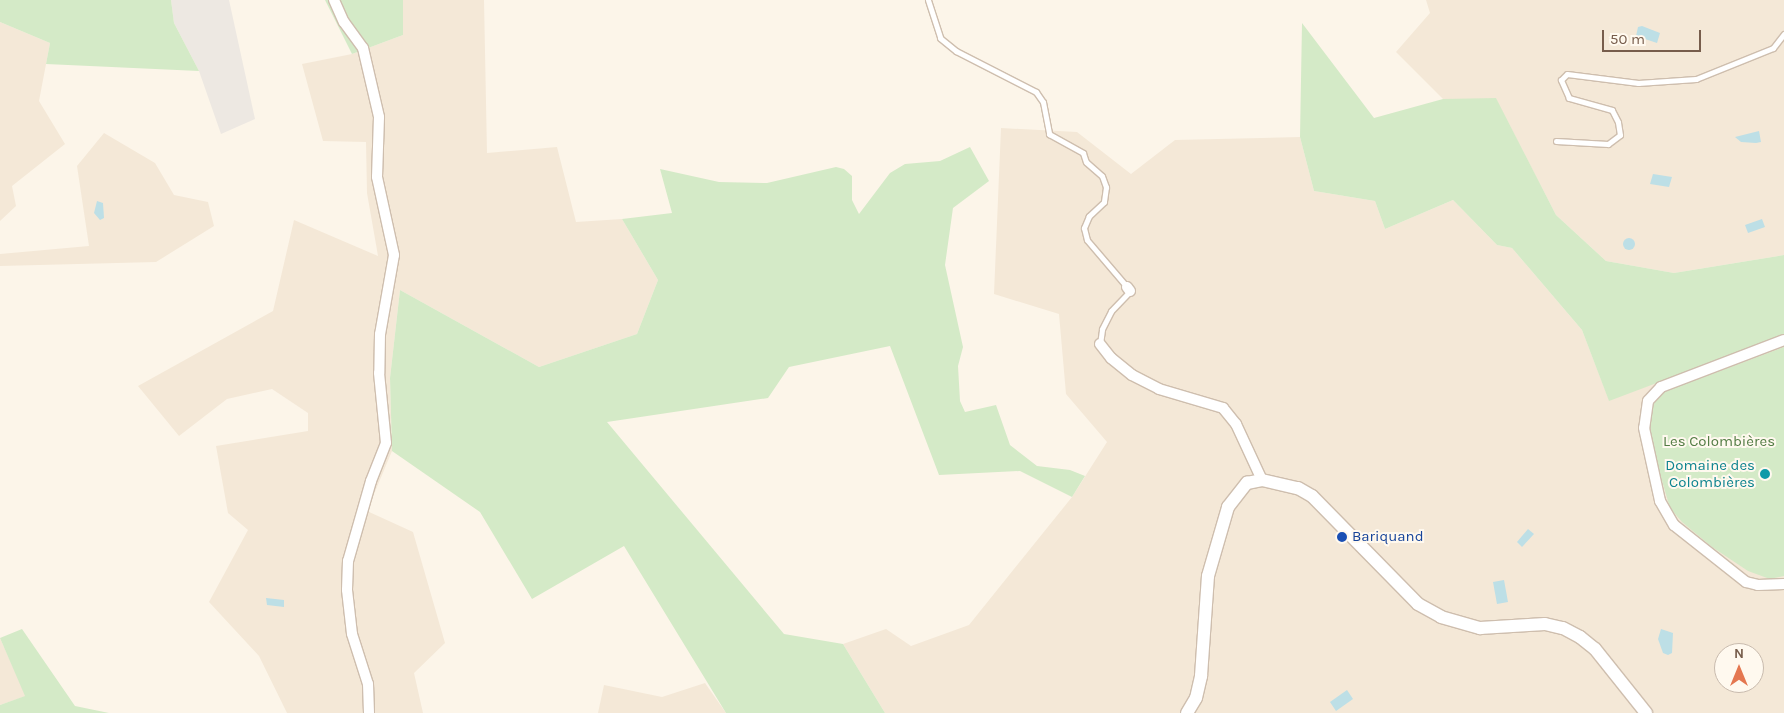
<!DOCTYPE html>
<html>
<head>
<meta charset="utf-8">
<style>
	body { margin:0 }
	#map { position:relative; width:1784px; height:713px; overflow:hidden; background:#fcf5e9; font-family:Karla,sans-serif }
	div>[style] { position:absolute }
	[style*='--x'] { left:calc(var(--x)*1px); top:calc(var(--y)*1px); width:calc(var(--w)*1px); rotate:calc(var(--a)*1deg) }
	.residential>* { inset:0; background:#f4e8d7 }
	.industrial>* { inset:0; background:#ede8e2 }
	.green>* { inset:0; background:#d4eac7 }
	.water>* { inset:0; background:#bddfe6 }
	.round { border-radius:50% }
	.roads { filter:drop-shadow(1px 0 #cebeae) drop-shadow(-1px 0 #cebeae) drop-shadow(0 1px #cebeae) drop-shadow(0 -1px #cebeae) }
	.service>* { height:5px; margin:-2.5px; padding:0 2.5px; transform-origin:2.5px; border-radius:2.5px; background:#fff }
	.minor>* { height:10px; margin:-5px; padding:0 5px; transform-origin:5px; border-radius:5px; background:#fff }
	.tertiary>* { height:12px; margin:-6px; padding:0 6px; transform-origin:6px; border-radius:6px; background:#fff }
	.dots>* { width:14px; height:14px; translate:-50% -50%; box-sizing:border-box; border:2px solid #fff9ef; border-radius:50% }
	span { translate:-50% -50%; white-space:nowrap; text-align:center; line-height:1.15; -webkit-text-stroke:4px #fff9ef; paint-order:stroke }
	.park-label { font-size:15px; color:#537c44 }
	.culture-label { font-size:15px; color:#0d838f }
	.right { translate:-100% -50%; text-align:right }
	.transit-label { font-size:15px; color:#164399 }
	.left { translate:0 -50%; text-align:left }
	.north { position:absolute; left:1714px; top:643px; width:50px; height:50px; box-sizing:border-box; background:#fff9ef; border:1px solid #c9bbae; border-radius:50%; rotate:0deg; font-size:14px; font-weight:700; line-height:20px; text-align:center; color:#775d4c }
	.north::after { content:''; display:block; margin:auto; width:18px; height:22px; background:#e47750; clip-path:polygon(50% 0,100% 100%,50% 72%,0 100%) }
	.scale { position:absolute; left:1602px; top:30px; width:99px; height:22px; box-sizing:border-box; border:2px solid #775d4c; border-top:0; padding-left:6px; font-size:15px; line-height:18px; white-space:nowrap; color:#775d4c; -webkit-text-stroke:4px #fff9ef; paint-order:stroke }
</style>
</head>
<body>
<div id="map">
	<div class="residential">
		<i style="clip-path:polygon(403px 0,484px 0,487px 153px,557px 147px,576px 222px,622px 219px,658px 280px,637px 334px,539px 367px,400px 290px,390px 378px,392px 451px,367px 511px,413px 532px,445px 643px,414px 673px,423px 713px,287px 713px,259px 656px,209px 602px,248px 530px,228px 513px,216px 446px,308px 431px,308px 413px,272px 389px,227px 399px,179px 436px,138px 386px,273px 311px,294px 220px,378px 256px,367px 193px,366px 142px,323px 141px,302px 64px,352px 54px,403px 35px)"></i>
		<i style="clip-path:polygon(1426px 0,1784px 0,1784px 255px,1674px 273px,1606px 261px,1556px 215px,1496px 99px,1443px 99px,1396px 52px,1430px 13px)"></i>
		<i style="clip-path:polygon(0 22px,50px 43px,39px 101px,65px 144px,12px 186px,16px 206px,0 221px)"></i>
		<i style="clip-path:polygon(evenodd,1001px 128px,1077px 132px,1131px 174px,1175px 140px,1300px 137px,1314px 191px,1375px 201px,1385px 229px,1453px 200px,1497px 245px,1512px 248px,1582px 330px,1609px 400px,1784px 335px,1784px 713px,885px 713px,843px 644px,886px 629px,911px 646px,969px 625px,1072px 497px,1107px 442px,1066px 394px,1059px 314px,994px 294px,1001px 128px,1724px 653px,1754px 653px,1754px 683px,1724px 683px,1724px 653px)"></i>
		<i style="clip-path:polygon(104px 133px,155px 163px,174px 195px,208px 202px,214px 226px,156px 262px,0 266px,0 254px,89px 246px,77px 166px)"></i>
		<i style="clip-path:polygon(0 638px,26px 696px,0 705px)"></i>
		<i style="clip-path:polygon(705px 683px,726px 713px,598px 713px,604px 685px,662px 697px)"></i>
	</div>
	<div class="industrial">
		<i style="clip-path:polygon(171px 0,229px 0,255px 119px,221px 134px,199px 71px,174px 23px)"></i>
	</div>
	<div class="green">
		<i style="clip-path:polygon(0 0,171px 0,174px 23px,199px 71px,46px 64px,50px 43px,0 22px)"></i>
		<i style="clip-path:polygon(325px 0,403px 0,403px 35px,352px 54px)"></i>
		<i style="clip-path:polygon(1302px 23px,1374px 118px,1443px 99px,1496px 98px,1556px 215px,1606px 261px,1674px 273px,1784px 255px,1784px 335px,1609px 401px,1582px 330px,1512px 248px,1497px 245px,1453px 200px,1385px 229px,1375px 201px,1314px 191px,1300px 137px)"></i>
		<i style="clip-path:polygon(970px 147px,989px 181px,953px 208px,945px 265px,963px 347px,958px 366px,960px 401px,965px 412px,996px 405px,1010px 445px,1037px 466px,1070px 470px,1085px 476px,1072px 497px,1020px 471px,939px 475px,890px 346px,789px 367px,768px 398px,607px 422px,784px 634px,843px 644px,885px 713px,726px 713px,624px 546px,532px 599px,480px 512px,392px 451px,390px 378px,400px 290px,539px 367px,637px 334px,658px 280px,622px 219px,672px 213px,660px 169px,719px 182px,767px 183px,836px 167px,844px 169px,852px 176px,852px 200px,859px 214px,890px 173px,905px 164px,940px 161px)"></i>
		<i style="clip-path:polygon(1784px 347px,1784px 576px,1770px 579px,1748px 571px,1712px 547px,1682px 522px,1670px 508px,1655px 457px,1648px 415px,1657px 398px,1664px 392px)"></i>
		<i style="clip-path:polygon(22px 629px,75px 706px,109px 713px,0 713px,0 705px,25px 696px,0 638px)"></i>
	</div>
	<div class="water">
		<i style="clip-path:polygon(1642px 26px,1660px 33px,1657px 43px,1636px 36px,1638px 27px)"></i>
		<i style="clip-path:polygon(1759px 131px,1761px 142px,1756px 143px,1741px 142px,1735px 137px)"></i>
		<i style="clip-path:polygon(1653px 174px,1672px 177px,1669px 187px,1650px 184px)"></i>
		<i style="clip-path:polygon(97px 201px,103px 203px,104px 218px,100px 220px,94px 213px)"></i>
		<i style="clip-path:polygon(1762px 219px,1765px 227px,1748px 233px,1745px 225px)"></i>
		<i class="round" style="left:1623px;top:238px;width:12px;height:12px"></i>
		<i style="clip-path:polygon(1528px 529px,1534px 534px,1522px 547px,1517px 542px)"></i>
		<i style="clip-path:polygon(1504px 580px,1508px 602px,1497px 604px,1493px 582px)"></i>
		<i style="clip-path:polygon(266px 598px,284px 600px,284px 607px,267px 605px)"></i>
		<i style="clip-path:polygon(1661px 629px,1673px 633px,1672px 653px,1668px 655px,1663px 653px,1658px 639px)"></i>
		<i style="clip-path:polygon(1347px 690px,1353px 699px,1336px 711px,1330px 702px)"></i>
	</div>
	<div class="roads">
		<div class="service">
			<i style="--x:928;--y:0;--w:40;--a:72"></i>
			<i style="--x:940;--y:38;--w:21;--a:39"></i>
			<i style="--x:956;--y:51;--w:90;--a:27.1"></i>
			<i style="--x:1036;--y:92;--w:12;--a:55"></i>
			<i style="--x:1043;--y:102;--w:33;--a:79"></i>
			<i style="--x:1049;--y:134;--w:39;--a:29"></i>
			<i style="--x:1083;--y:153;--w:9;--a:72"></i>
			<i style="--x:1086;--y:162;--w:21;--a:41"></i>
			<i style="--x:1102;--y:176;--w:12;--a:70"></i>
			<i style="--x:1106;--y:187;--w:15;--a:98"></i>
			<i style="--x:1104;--y:202;--w:21;--a:137"></i>
			<i style="--x:1089;--y:216;--w:13;--a:113"></i>
			<i style="--x:1084;--y:228;--w:12;--a:76"></i>
			<i style="--x:1087;--y:240;--w:62;--a:49.6"></i>
			<i style="--x:1556;--y:141;--w:52;--a:3.3"></i>
			<i style="--x:1608;--y:144;--w:15;--a:-37"></i>
			<i style="--x:1620;--y:135;--w:13;--a:-99"></i>
			<i style="--x:1618;--y:122;--w:13;--a:-117"></i>
			<i style="--x:1612;--y:110;--w:45;--a:-164.4"></i>
			<i style="--x:1569;--y:98;--w:20;--a:-114"></i>
			<i style="--x:1561;--y:80;--w:8;--a:-45"></i>
			<i style="--x:1567;--y:74;--w:72;--a:7.2"></i>
			<i style="--x:1638;--y:83;--w:58;--a:-3.9"></i>
			<i style="--x:1696;--y:79;--w:83;--a:-21.9"></i>
			<i style="--x:1773;--y:48;--w:18;--a:-52"></i>
			<i style="--x:1100;--y:344;--w:15;--a:-82"></i>
			<i style="--x:1102;--y:329;--w:20;--a:-63"></i>
			<i style="--x:1111;--y:311;--w:28;--a:-46"></i>
		</div>
		<div class="minor">
			<i style="--x:334;--y:0;--w:24;--a:66"></i>
			<i style="--x:344;--y:22;--w:32;--a:54"></i>
			<i style="--x:363;--y:48;--w:71;--a:76.9"></i>
			<i style="--x:379;--y:117;--w:60;--a:91.9"></i>
			<i style="--x:377;--y:177;--w:80;--a:77.7"></i>
			<i style="--x:394;--y:255;--w:80;--a:100"></i>
			<i style="--x:380;--y:334;--w:39;--a:91"></i>
			<i style="--x:379;--y:373;--w:70;--a:84.3"></i>
			<i style="--x:386;--y:443;--w:41;--a:111.5"></i>
			<i style="--x:371;--y:481;--w:83;--a:106"></i>
			<i style="--x:348;--y:561;--w:29;--a:92"></i>
			<i style="--x:347;--y:590;--w:44;--a:83.5"></i>
			<i style="--x:352;--y:634;--w:52;--a:72.3"></i>
			<i style="--x:368;--y:684;--w:29;--a:88"></i>
			<i style="--x:1127;--y:287;--w:5;--a:53"></i>
			<i style="--x:1784;--y:340;--w:132;--a:159.1"></i>
			<i style="--x:1661;--y:387;--w:19;--a:133"></i>
			<i style="--x:1648;--y:401;--w:27;--a:98"></i>
			<i style="--x:1644;--y:428;--w:75;--a:77.6"></i>
			<i style="--x:1660;--y:501;--w:28;--a:60"></i>
			<i style="--x:1674;--y:525;--w:92;--a:38.4"></i>
			<i style="--x:1746;--y:582;--w:12;--a:14"></i>
			<i style="--x:1758;--y:585;--w:26;--a:-2"></i>
			<i style="--x:1100;--y:344;--w:18;--a:52"></i>
			<i style="--x:1111;--y:358;--w:27;--a:39"></i>
			<i style="--x:1132;--y:375;--w:30;--a:27"></i>
			<i style="--x:1159;--y:389;--w:67;--a:16.5"></i>
			<i style="--x:1223;--y:408;--w:21;--a:51"></i>
			<i style="--x:1236;--y:424;--w:62;--a:65.1"></i>
		</div>
		<div class="tertiary">
			<i style="--x:1187;--y:713;--w:17;--a:-59"></i>
			<i style="--x:1196;--y:698;--w:23;--a:-77"></i>
			<i style="--x:1201;--y:676;--w:100;--a:-86"></i>
			<i style="--x:1208;--y:576;--w:72;--a:-73.8"></i>
			<i style="--x:1228;--y:507;--w:31;--a:-52"></i>
			<i style="--x:1247;--y:483;--w:15;--a:-11"></i>
			<i style="--x:1262;--y:480;--w:37;--a:13"></i>
			<i style="--x:1298;--y:488;--w:16;--a:30"></i>
			<i style="--x:1312;--y:496;--w:151;--a:45.5"></i>
			<i style="--x:1418;--y:604;--w:26;--a:29"></i>
			<i style="--x:1441;--y:617;--w:41;--a:15.8"></i>
			<i style="--x:1480;--y:628;--w:65;--a:-3.5"></i>
			<i style="--x:1545;--y:624;--w:18;--a:13"></i>
			<i style="--x:1563;--y:628;--w:19;--a:28"></i>
			<i style="--x:1580;--y:637;--w:19;--a:39"></i>
			<i style="--x:1595;--y:649;--w:82;--a:51.4"></i>
		</div>
	</div>
	<div class="dots">
		<i style="left:1765px;top:474px;background:#0f9aa8"></i>
		<i style="left:1342px;top:537px;background:#1a4fb4"></i>
	</div>
	<div class="park-label">
		<span style="left:1719px;top:442px">Les Colombières</span>
	</div>
	<div class="culture-label">
		<span class="right" style="left:1755px;top:474px">Domaine des<br>Colombières</span>
	</div>
	<div class="transit-label">
		<span class="left" style="left:1352px;top:537px">Bariquand</span>
	</div>
	<div class="north">N</div>
	<div class="scale">50 m</div>
</div>
</body>
</html>
